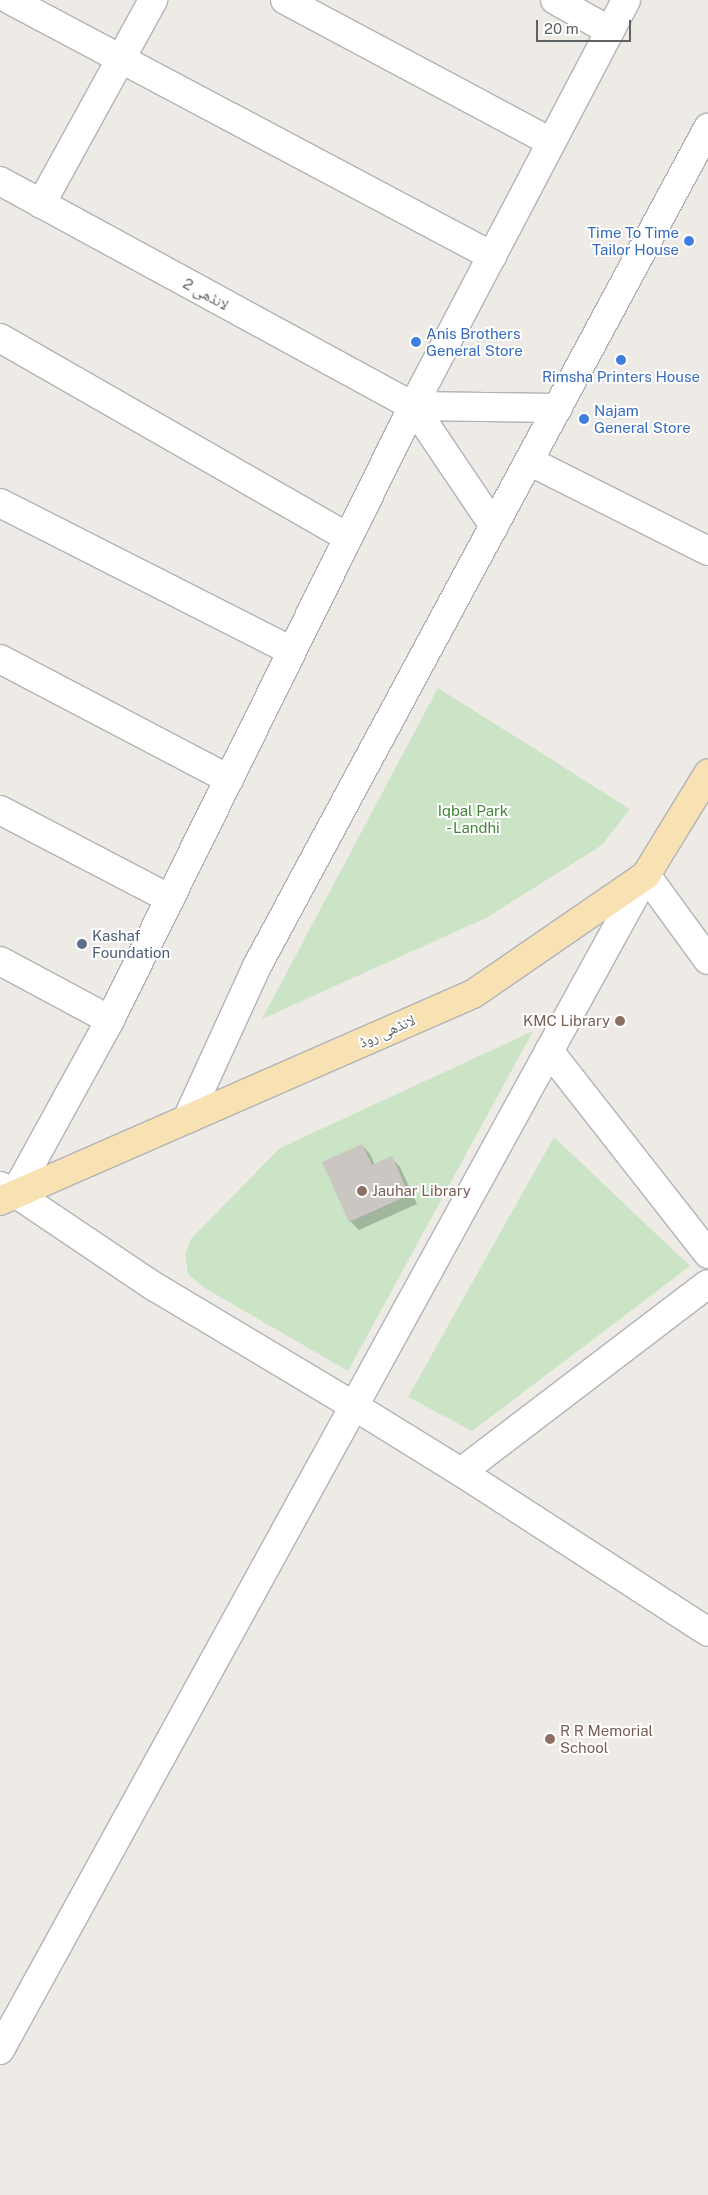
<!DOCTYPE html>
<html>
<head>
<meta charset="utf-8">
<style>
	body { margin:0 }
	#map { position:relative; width:708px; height:2195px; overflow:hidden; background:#eeebe6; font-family:"Public Sans","Noto Naskh Arabic",sans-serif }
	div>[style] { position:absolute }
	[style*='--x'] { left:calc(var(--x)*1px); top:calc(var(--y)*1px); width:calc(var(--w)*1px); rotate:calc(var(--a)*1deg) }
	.green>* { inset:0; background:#cae4c5 }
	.shadow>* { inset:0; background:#0003 }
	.building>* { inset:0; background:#cac6c2 }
	.roads { filter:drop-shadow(1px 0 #b1b4b7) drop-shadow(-1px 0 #b1b4b7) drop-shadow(0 1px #b1b4b7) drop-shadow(0 -1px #b1b4b7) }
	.minor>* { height:28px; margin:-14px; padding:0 14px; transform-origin:14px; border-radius:14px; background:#fff }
	.tertiary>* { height:28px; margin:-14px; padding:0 14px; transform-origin:14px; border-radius:14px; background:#fff }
	.primary>* { height:28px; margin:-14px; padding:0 14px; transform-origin:14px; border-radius:14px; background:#f8e1b2 }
	.dots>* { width:14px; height:14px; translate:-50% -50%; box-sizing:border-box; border:2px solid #fff; border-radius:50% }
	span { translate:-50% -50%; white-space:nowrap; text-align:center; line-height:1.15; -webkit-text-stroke:4px #fff; paint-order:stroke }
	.shop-label { font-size:15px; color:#366cbe }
	.right { translate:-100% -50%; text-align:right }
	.left { translate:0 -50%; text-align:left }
	.street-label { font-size:15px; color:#5e6265 }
	.park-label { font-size:15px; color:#46843e }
	.service-label { font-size:15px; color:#4e5e75 }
	.education-label { font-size:15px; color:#785e54 }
	.scale { position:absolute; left:536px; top:20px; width:95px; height:22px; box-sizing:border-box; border:2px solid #5e6265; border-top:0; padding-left:6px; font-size:15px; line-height:18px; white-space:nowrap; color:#5e6265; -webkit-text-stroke:4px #fff; paint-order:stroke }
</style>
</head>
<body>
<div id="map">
	<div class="green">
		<i style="clip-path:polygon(438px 688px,630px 809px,602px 845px,488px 917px,262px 1019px)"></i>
		<i style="clip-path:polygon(533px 1031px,348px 1371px,203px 1287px,188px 1274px,185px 1254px,191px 1239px,280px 1148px)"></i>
		<i style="clip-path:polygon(554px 1137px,690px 1266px,472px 1431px,408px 1397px)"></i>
	</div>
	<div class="shadow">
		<i style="clip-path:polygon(362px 1145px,370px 1154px,375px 1165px,392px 1158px,400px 1167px,417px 1204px,359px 1230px,350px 1221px)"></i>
	</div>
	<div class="building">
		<i style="clip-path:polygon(362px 1144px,372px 1165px,392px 1156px,409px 1195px,349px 1222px,322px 1162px)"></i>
	</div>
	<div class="roads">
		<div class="minor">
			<i style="--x:10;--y:0;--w:546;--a:27.97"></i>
			<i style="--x:285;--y:0;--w:302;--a:28.1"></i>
			<i style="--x:555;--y:0;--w:63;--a:29.4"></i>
			<i style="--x:0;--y:181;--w:470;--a:28.6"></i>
			<i style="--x:413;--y:406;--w:145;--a:56"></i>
			<i style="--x:41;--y:204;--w:233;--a:-61.2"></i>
			<i style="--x:0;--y:338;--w:401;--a:29.8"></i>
			<i style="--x:413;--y:406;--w:145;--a:0.8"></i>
			<i style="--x:529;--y:461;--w:200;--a:26.7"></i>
			<i style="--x:0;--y:503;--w:327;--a:26.9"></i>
			<i style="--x:0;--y:659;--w:259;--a:27.7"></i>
			<i style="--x:0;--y:810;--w:192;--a:27.6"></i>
			<i style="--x:646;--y:875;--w:105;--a:53.9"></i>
			<i style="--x:0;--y:961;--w:125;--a:28.2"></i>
			<i style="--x:549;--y:1051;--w:258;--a:51.9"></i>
			<i style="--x:187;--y:1119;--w:168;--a:-65.4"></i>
			<i style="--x:257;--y:966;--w:952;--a:-61.71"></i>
			<i style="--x:0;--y:1186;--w:17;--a:25"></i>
			<i style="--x:15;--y:1193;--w:169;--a:33.9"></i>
			<i style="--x:155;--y:1287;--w:232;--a:30.9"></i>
			<i style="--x:354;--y:1406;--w:126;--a:31.7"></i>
			<i style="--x:461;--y:1472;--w:294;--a:32.9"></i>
			<i style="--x:15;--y:1193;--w:197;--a:-61.2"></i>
			<i style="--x:110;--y:1020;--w:685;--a:-63.73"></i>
			<i style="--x:413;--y:406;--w:458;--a:-62.3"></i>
			<i style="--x:461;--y:1472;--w:310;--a:-37.3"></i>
		</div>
		<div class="tertiary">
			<i style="--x:0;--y:2050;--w:1341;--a:-61.2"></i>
		</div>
		<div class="primary">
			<i style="--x:0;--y:1201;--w:516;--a:-23.64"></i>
			<i style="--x:473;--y:994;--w:210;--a:-34.5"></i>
			<i style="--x:646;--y:875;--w:119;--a:-58.5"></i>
		</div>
	</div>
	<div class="dots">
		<i style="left:689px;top:241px;background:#3f7fe0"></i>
		<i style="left:416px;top:342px;background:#3f7fe0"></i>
		<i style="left:621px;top:360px;background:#3f7fe0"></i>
		<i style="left:584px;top:419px;background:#3f7fe0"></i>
		<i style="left:82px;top:944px;background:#5c6f8a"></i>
		<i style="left:620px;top:1021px;background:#8d6e63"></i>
		<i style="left:362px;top:1191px;background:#8d6e63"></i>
		<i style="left:550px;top:1739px;background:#8d6e63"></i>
	</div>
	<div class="shop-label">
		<span class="right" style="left:679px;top:241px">Time To Time<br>Tailor House</span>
		<span class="left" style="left:426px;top:342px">Anis Brothers<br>General Store</span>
		<span style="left:621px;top:377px">Rimsha Printers House</span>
		<span class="left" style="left:594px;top:419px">Najam<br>General Store</span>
	</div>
	<div class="street-label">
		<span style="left:206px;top:294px;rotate:29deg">لانڈھی 2</span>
		<span style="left:387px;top:1031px;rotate:-24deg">لانڈھی روڈ</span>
	</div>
	<div class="park-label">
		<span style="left:473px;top:819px">Iqbal Park<br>- Landhi</span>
	</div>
	<div class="service-label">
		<span class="left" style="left:92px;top:944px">Kashaf<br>Foundation</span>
	</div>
	<div class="education-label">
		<span class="right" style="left:610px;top:1021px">KMC Library</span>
		<span class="left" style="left:372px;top:1191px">Jauhar Library</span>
		<span class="left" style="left:560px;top:1739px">R R Memorial<br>School</span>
	</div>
	<div class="scale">20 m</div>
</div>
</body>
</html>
